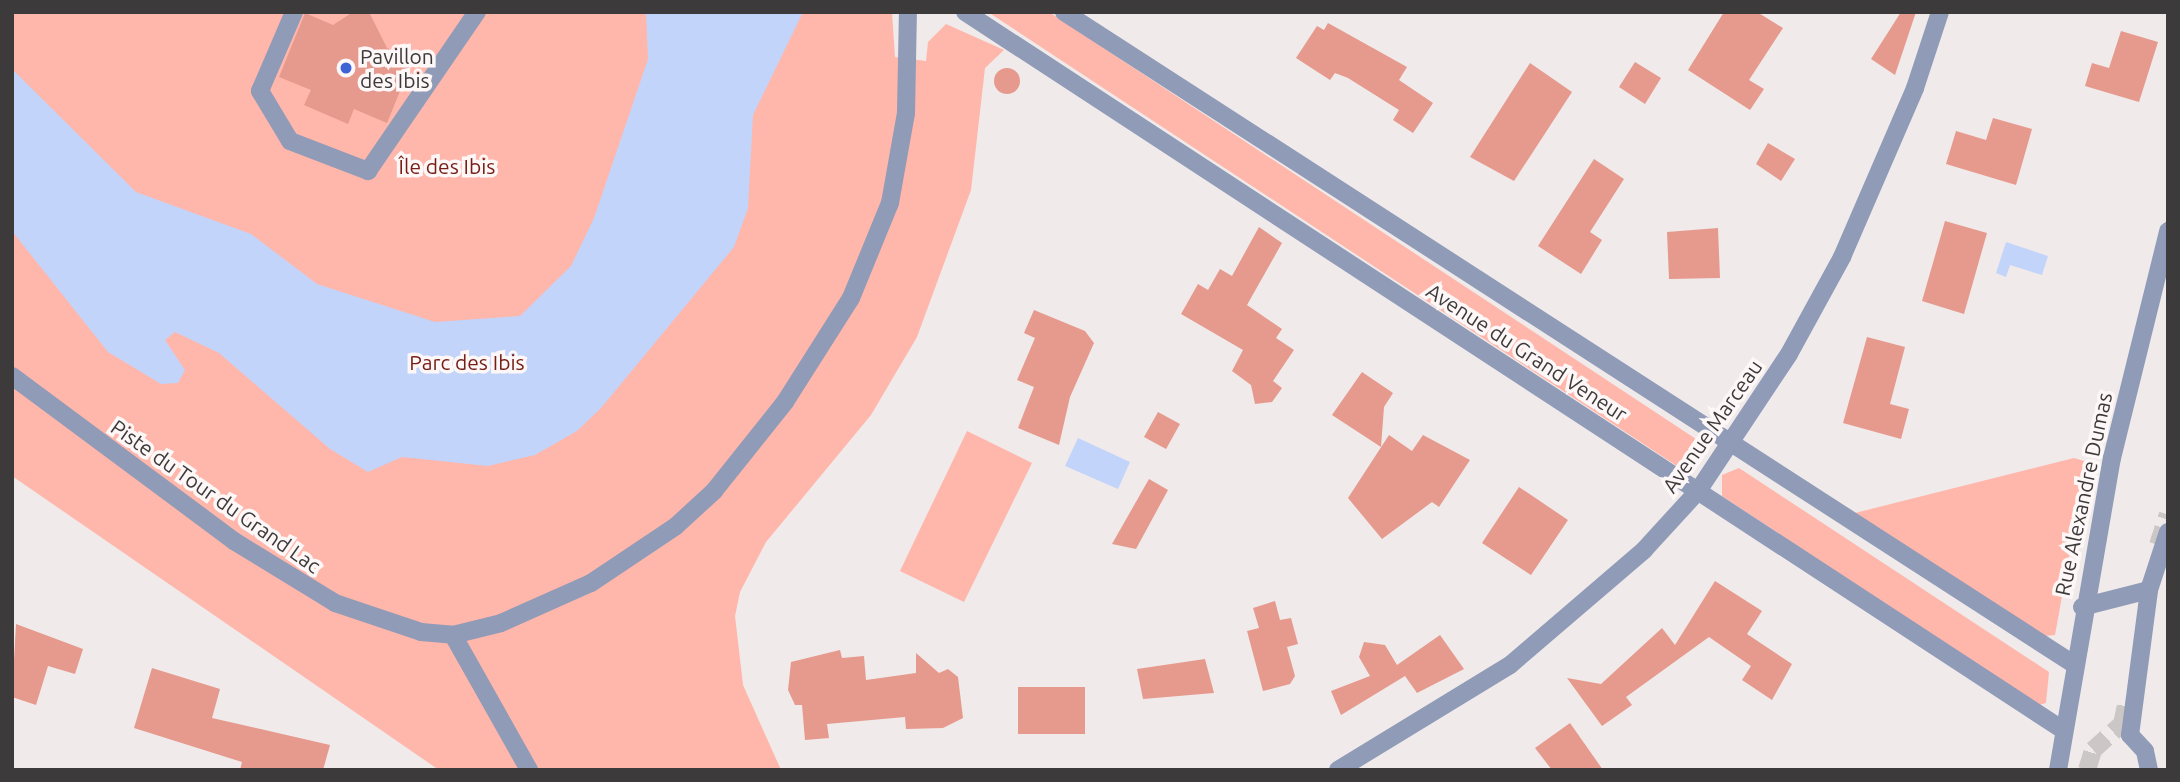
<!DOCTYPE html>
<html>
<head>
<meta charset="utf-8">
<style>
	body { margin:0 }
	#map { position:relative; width:2180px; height:782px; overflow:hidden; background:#f0eaea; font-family:Ubuntu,sans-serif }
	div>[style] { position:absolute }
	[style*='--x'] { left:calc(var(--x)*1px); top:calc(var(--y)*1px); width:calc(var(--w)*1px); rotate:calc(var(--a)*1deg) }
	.green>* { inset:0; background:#ffb6ab }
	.water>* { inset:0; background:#c3d4fb }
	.building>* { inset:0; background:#e6998d }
	.round { border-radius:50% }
	.minor-tunnel>* { height:18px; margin-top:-9px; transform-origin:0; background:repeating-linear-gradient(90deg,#ccc7c7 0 18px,transparent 0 27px) }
	.minor>* { height:18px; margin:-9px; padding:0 9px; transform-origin:9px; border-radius:9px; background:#8f9bb7 }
	.dots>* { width:19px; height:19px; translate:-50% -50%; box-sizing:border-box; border:4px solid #fdf8f7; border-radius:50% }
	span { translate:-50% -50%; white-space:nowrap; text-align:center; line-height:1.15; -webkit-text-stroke:7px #fdf8f7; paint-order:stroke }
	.poi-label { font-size:21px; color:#3c3a3a }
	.left { translate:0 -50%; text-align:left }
	.park-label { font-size:21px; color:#761d15 }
	.street-label { font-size:21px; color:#3c3a3a }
	.frame { position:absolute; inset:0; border:14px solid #3c3a3a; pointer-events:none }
</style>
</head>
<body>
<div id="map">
	<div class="green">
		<i style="clip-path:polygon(12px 12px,892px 12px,895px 57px,926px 61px,928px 42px,946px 24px,1004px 50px,985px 68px,971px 190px,917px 337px,871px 415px,766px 542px,740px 592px,735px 616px,743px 685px,781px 770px,439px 770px,12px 476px)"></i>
		<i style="clip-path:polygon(988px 12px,1049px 12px,1699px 441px,1700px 460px,1683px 470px)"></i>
		<i style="clip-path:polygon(967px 431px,1032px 463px,964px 602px,900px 571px)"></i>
		<i style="clip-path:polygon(2074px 458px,2084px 461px,2085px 469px,2055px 635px,2045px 636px,1851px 514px)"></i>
		<i style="clip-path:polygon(1739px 468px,2049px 672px,2046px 703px,2039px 705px,1722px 496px,1722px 475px)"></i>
	</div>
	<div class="water">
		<i style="clip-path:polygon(646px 12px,803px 12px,753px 115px,748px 208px,734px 247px,601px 408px,577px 431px,535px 455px,488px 466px,402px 457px,368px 472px,330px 449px,219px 353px,175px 332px,165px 340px,185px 370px,178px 383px,161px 384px,108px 352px,12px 231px,12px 69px,136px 192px,251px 234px,317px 284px,435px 322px,520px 316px,571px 266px,594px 218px,648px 59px)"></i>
		<i style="clip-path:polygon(2006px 242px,2048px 256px,2042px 275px,2010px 265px,2006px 277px,1996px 273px)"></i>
		<i style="clip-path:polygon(1078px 438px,1130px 462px,1118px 489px,1065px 466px)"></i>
	</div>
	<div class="building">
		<i style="clip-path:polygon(1724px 12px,1757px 12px,1783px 28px,1749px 80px,1764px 89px,1750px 110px,1688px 70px)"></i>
		<i style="clip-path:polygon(1901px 12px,1916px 12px,1895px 75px,1871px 59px)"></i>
		<i style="clip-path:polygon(305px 13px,333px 25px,350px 14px,370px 14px,387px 48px,413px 59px,387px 123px,354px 109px,348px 124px,304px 105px,311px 90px,279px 77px)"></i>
		<i style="clip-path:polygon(1328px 23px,1407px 67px,1399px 80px,1433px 103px,1413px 133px,1393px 120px,1399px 110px,1348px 78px,1335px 73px,1330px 80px,1296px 58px,1317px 26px,1324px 30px)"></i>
		<i style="clip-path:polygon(2121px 31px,2158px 42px,2139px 102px,2085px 86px,2092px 63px,2109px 68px)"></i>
		<i style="clip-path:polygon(1635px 62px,1661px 78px,1645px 104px,1619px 87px)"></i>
		<i style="clip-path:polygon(1530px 63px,1572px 92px,1514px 181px,1470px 157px)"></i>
		<i class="round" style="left:994px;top:68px;width:26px;height:26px"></i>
		<i style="clip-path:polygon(1993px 118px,2032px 129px,2016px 185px,1946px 164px,1956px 131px,1986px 140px)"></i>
		<i style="clip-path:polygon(1768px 143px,1795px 159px,1781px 181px,1756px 164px)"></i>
		<i style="clip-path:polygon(1594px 159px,1624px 179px,1590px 232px,1602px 240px,1581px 274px,1538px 246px)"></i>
		<i style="clip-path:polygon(1945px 221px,1987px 233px,1964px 314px,1922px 301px)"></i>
		<i style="clip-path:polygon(1259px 227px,1282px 243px,1247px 305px,1282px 329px,1276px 338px,1294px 350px,1273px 381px,1282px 388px,1272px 402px,1255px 404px,1251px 385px,1232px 371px,1243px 350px,1181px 314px,1198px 284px,1208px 290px,1220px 269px,1232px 276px)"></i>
		<i style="clip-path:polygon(1718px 228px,1720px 278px,1669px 279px,1667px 232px)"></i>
		<i style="clip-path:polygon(1034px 310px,1085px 331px,1094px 343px,1070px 397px,1059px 445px,1018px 428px,1034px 387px,1017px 380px,1035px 338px,1024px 333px)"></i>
		<i style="clip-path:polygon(1867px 337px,1905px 347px,1890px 404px,1909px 409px,1901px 439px,1843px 423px)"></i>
		<i style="clip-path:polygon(1362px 372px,1393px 393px,1384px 407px,1381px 447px,1332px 415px)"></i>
		<i style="clip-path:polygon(1158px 412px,1180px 424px,1166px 449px,1144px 437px)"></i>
		<i style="clip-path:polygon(1389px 435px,1412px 451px,1423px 435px,1470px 460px,1439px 507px,1432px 502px,1382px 539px,1348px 498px)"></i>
		<i style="clip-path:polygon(1149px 479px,1168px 490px,1136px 549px,1112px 544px)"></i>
		<i style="clip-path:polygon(1519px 487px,1568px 520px,1531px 575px,1482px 543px)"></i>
		<i style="clip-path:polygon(1715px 581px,1762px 611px,1747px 634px,1792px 664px,1772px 700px,1742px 680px,1751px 666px,1709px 637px,1626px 697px,1632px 705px,1602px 726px,1567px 678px,1601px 684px,1662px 628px,1675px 645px)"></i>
		<i style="clip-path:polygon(1275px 601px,1280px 620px,1291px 618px,1298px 644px,1287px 647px,1295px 676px,1290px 684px,1263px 691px,1247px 631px,1259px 628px,1253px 608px)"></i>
		<i style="clip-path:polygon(16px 624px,83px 649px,75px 674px,48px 666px,36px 705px,12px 697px)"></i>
		<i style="clip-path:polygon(1440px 635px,1464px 669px,1417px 693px,1405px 676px,1341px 715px,1331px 691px,1370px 676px,1359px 657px,1364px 642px,1385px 645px,1397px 665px)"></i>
		<i style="clip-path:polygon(840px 650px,842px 658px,864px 656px,866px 680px,916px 673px,916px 653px,939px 673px,948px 669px,958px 677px,963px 718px,943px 728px,906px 729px,905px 717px,827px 724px,829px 738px,805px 740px,802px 705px,795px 705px,788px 690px,791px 662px)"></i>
		<i style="clip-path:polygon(1205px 659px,1214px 693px,1143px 699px,1137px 669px)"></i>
		<i style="clip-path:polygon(152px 668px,220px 689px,212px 718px,330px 745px,323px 770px,240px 770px,242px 762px,134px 728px)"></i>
		<i style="clip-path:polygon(1018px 687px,1085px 687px,1085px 734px,1018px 734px)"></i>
		<i style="clip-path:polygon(1570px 723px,1603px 770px,1552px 770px,1535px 748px)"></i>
	</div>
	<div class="minor-tunnel">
		<i style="--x:2158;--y:545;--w:32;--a:-72"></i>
		<i style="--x:2087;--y:770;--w:21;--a:-73"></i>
		<i style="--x:2093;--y:750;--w:39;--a:-42"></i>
		<i style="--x:2122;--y:724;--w:25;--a:-78"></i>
	</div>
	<div class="minor">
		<i style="--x:294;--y:12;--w:86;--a:113.3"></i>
		<i style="--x:260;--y:91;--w:58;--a:59"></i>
		<i style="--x:290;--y:141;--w:84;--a:21"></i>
		<i style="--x:368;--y:171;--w:193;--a:-55.6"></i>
		<i style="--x:965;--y:12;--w:1312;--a:33.18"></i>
		<i style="--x:1064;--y:12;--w:1204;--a:32.86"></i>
		<i style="--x:12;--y:376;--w:277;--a:36.6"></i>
		<i style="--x:234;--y:541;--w:119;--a:31.5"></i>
		<i style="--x:335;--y:603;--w:91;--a:18.6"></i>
		<i style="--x:421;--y:632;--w:32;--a:5"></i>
		<i style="--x:453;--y:635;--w:49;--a:-14"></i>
		<i style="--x:501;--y:623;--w:98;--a:-24"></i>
		<i style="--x:591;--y:583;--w:102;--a:-33.8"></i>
		<i style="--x:676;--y:526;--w:52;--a:-42.6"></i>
		<i style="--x:714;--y:491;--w:114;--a:-51.4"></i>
		<i style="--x:785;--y:402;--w:123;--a:-57.6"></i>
		<i style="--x:851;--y:298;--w:103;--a:-67.7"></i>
		<i style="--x:890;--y:203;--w:91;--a:-79.9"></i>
		<i style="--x:906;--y:113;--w:101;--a:-88.9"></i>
		<i style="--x:2082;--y:607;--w:69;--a:-14.2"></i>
		<i style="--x:453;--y:635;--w:155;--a:60.6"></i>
		<i style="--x:1338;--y:770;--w:202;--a:-31.4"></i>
		<i style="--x:1510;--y:665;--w:177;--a:-40.6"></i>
		<i style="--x:1644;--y:550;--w:80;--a:-47.5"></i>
		<i style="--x:1698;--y:491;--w:164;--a:-56.4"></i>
		<i style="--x:1789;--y:354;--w:111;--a:-61.3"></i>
		<i style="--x:1842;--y:257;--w:184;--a:-66.6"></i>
		<i style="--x:1915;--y:88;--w:80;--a:-71.8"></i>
		<i style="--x:2058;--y:770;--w:317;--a:-80.2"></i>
		<i style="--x:2112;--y:458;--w:234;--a:-76.1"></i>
		<i style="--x:2149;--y:770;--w:19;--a:-102"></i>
		<i style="--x:2145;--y:751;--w:22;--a:-133"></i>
		<i style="--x:2130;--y:735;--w:146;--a:-82.5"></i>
		<i style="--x:2149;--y:590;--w:61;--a:-71.9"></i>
	</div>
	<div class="dots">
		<i style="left:346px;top:68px;background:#3e63d4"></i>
	</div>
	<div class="poi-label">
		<span class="left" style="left:360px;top:68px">Pavillon<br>des Ibis</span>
	</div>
	<div class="park-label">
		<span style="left:447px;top:166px">Île des Ibis</span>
		<span style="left:467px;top:362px">Parc des Ibis</span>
	</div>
	<div class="street-label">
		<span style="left:1527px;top:352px;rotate:33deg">Avenue du Grand Veneur</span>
		<span style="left:1712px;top:426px;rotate:-55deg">Avenue Marceau</span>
		<span style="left:2083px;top:494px;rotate:-78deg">Rue Alexandre Dumas</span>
		<span style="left:216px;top:496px;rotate:35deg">Piste du Tour du Grand Lac</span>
	</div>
	<div class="frame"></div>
</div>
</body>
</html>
